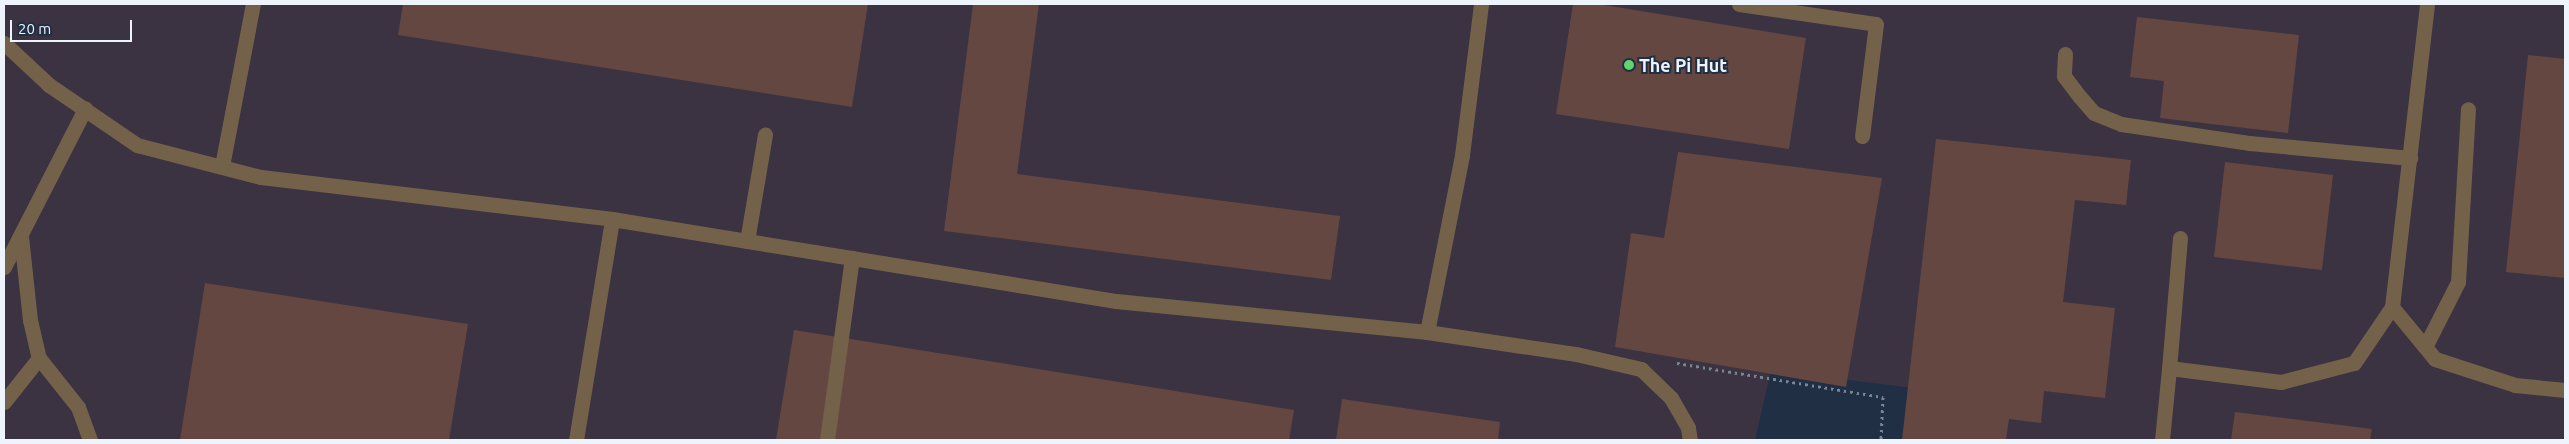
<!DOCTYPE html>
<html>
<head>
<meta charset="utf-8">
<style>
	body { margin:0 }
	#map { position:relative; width:2569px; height:444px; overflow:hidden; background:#212f44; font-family:Ubuntu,sans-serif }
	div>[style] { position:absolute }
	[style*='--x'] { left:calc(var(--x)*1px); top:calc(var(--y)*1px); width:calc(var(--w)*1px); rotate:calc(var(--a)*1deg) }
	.industrial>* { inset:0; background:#3b3242 }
	.building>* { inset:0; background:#654741 }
	.path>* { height:3px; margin-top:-1.5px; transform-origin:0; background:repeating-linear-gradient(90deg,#7b8695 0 2.5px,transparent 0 6.5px) }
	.minor>* { height:15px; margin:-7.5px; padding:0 7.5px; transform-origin:7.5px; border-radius:7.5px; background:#74614a }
	.dots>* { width:14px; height:14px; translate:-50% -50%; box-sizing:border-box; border:2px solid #212f44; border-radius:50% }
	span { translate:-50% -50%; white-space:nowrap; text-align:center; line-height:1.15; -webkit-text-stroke:4px #212f44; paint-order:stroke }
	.poi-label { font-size:18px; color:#eef4fc; font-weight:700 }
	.left { translate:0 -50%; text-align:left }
	.frame { position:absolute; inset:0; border:5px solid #eef4fc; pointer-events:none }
	.scale { position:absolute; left:10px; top:20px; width:122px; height:22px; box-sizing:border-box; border:2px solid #eef4fc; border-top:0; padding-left:6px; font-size:15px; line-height:18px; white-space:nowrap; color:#eef4fc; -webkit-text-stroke:4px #212f44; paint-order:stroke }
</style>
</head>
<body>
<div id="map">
	<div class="industrial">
		<i style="clip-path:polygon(4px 4px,2565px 4px,2565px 440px,1916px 440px,1921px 389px,1771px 370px,1755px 440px,4px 440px)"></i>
	</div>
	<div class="building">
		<i style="clip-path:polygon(403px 4px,868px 4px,852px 107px,398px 35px)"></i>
		<i style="clip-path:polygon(973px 4px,1039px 4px,1017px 174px,1340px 216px,1331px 280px,944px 231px)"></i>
		<i style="clip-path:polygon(1573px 4px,1598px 4px,1806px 38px,1789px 149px,1556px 114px)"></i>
		<i style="clip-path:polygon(2137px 17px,2299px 35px,2288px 133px,2160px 118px,2164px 81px,2130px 77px)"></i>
		<i style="clip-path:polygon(2528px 55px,2565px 59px,2565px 278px,2506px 272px)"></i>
		<i style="clip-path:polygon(1936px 139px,2131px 160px,2126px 205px,2075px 200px,2063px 302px,2115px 308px,2105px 398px,2044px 391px,2041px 423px,2009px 419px,2006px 440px,1902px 440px)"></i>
		<i style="clip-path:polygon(1678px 152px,1882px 178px,1846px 387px,1615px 347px,1631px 233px,1664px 238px)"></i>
		<i style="clip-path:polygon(2225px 162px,2333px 175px,2322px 270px,2214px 257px)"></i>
		<i style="clip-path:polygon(205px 283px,468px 324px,449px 440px,180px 440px)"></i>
		<i style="clip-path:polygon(794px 330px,1294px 410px,1289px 440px,776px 440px)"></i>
		<i style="clip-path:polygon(1342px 399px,1500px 422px,1498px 440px,1336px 440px)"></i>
		<i style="clip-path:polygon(2235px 412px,2372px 429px,2370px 440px,2231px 440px)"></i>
	</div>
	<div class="path">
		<i style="--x:1677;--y:363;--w:209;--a:9.4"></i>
		<i style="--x:1883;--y:397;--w:43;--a:92.7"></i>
	</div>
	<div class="minor">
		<i style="--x:1739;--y:4;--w:138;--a:8.3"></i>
		<i style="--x:1876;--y:24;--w:113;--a:97.1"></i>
		<i style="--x:4;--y:43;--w:62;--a:43"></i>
		<i style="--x:49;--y:85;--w:107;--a:34.3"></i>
		<i style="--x:137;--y:145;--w:128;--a:14.5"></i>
		<i style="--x:261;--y:177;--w:354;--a:6.8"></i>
		<i style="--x:612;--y:219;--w:511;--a:9.24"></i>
		<i style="--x:1116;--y:301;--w:313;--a:5.7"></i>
		<i style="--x:1427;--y:332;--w:151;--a:8.4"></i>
		<i style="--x:1576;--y:354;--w:67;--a:13"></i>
		<i style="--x:1641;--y:369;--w:42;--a:44"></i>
		<i style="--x:1671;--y:398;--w:34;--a:60"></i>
		<i style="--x:1688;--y:428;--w:12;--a:81"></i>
		<i style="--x:2065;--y:54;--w:22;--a:93"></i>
		<i style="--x:2064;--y:76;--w:26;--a:53"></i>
		<i style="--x:2080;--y:97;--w:21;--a:49"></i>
		<i style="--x:2094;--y:113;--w:29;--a:22"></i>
		<i style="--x:2121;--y:124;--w:129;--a:8.4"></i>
		<i style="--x:2249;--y:143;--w:162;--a:5.3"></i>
		<i style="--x:222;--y:166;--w:165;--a:-79.2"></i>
		<i style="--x:21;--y:236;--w:84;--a:83.9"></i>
		<i style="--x:30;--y:320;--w:39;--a:77"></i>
		<i style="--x:39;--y:358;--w:63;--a:51.5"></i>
		<i style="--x:78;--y:407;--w:35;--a:70"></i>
		<i style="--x:2180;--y:238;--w:130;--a:94.8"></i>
		<i style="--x:2169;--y:368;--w:113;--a:7.1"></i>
		<i style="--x:2281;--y:382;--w:75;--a:-14.6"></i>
		<i style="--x:2354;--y:363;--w:68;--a:-55.8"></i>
		<i style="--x:2392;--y:307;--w:305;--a:-83.4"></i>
		<i style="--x:747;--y:241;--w:108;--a:-80.4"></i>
		<i style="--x:4;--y:267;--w:178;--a:-62.9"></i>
		<i style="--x:2392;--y:307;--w:67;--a:50.4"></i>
		<i style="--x:2435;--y:359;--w:84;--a:18"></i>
		<i style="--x:2515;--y:385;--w:50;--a:5.7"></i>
		<i style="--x:1427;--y:332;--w:180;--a:-78.8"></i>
		<i style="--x:1462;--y:155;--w:152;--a:-82.8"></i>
		<i style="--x:2425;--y:347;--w:73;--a:-63.1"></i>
		<i style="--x:2458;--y:282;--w:173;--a:-86.7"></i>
		<i style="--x:4;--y:402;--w:56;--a:-51.5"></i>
		<i style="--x:576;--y:440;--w:224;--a:-80.7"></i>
		<i style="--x:827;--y:440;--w:184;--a:-82.2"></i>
		<i style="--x:2162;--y:440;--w:72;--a:-84.4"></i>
	</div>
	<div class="dots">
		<i style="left:1629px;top:65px;background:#60d56b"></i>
	</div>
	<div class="poi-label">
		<span class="left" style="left:1639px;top:65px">The Pi Hut</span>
	</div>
	<div class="frame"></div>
	<div class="scale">20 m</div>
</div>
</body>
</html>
